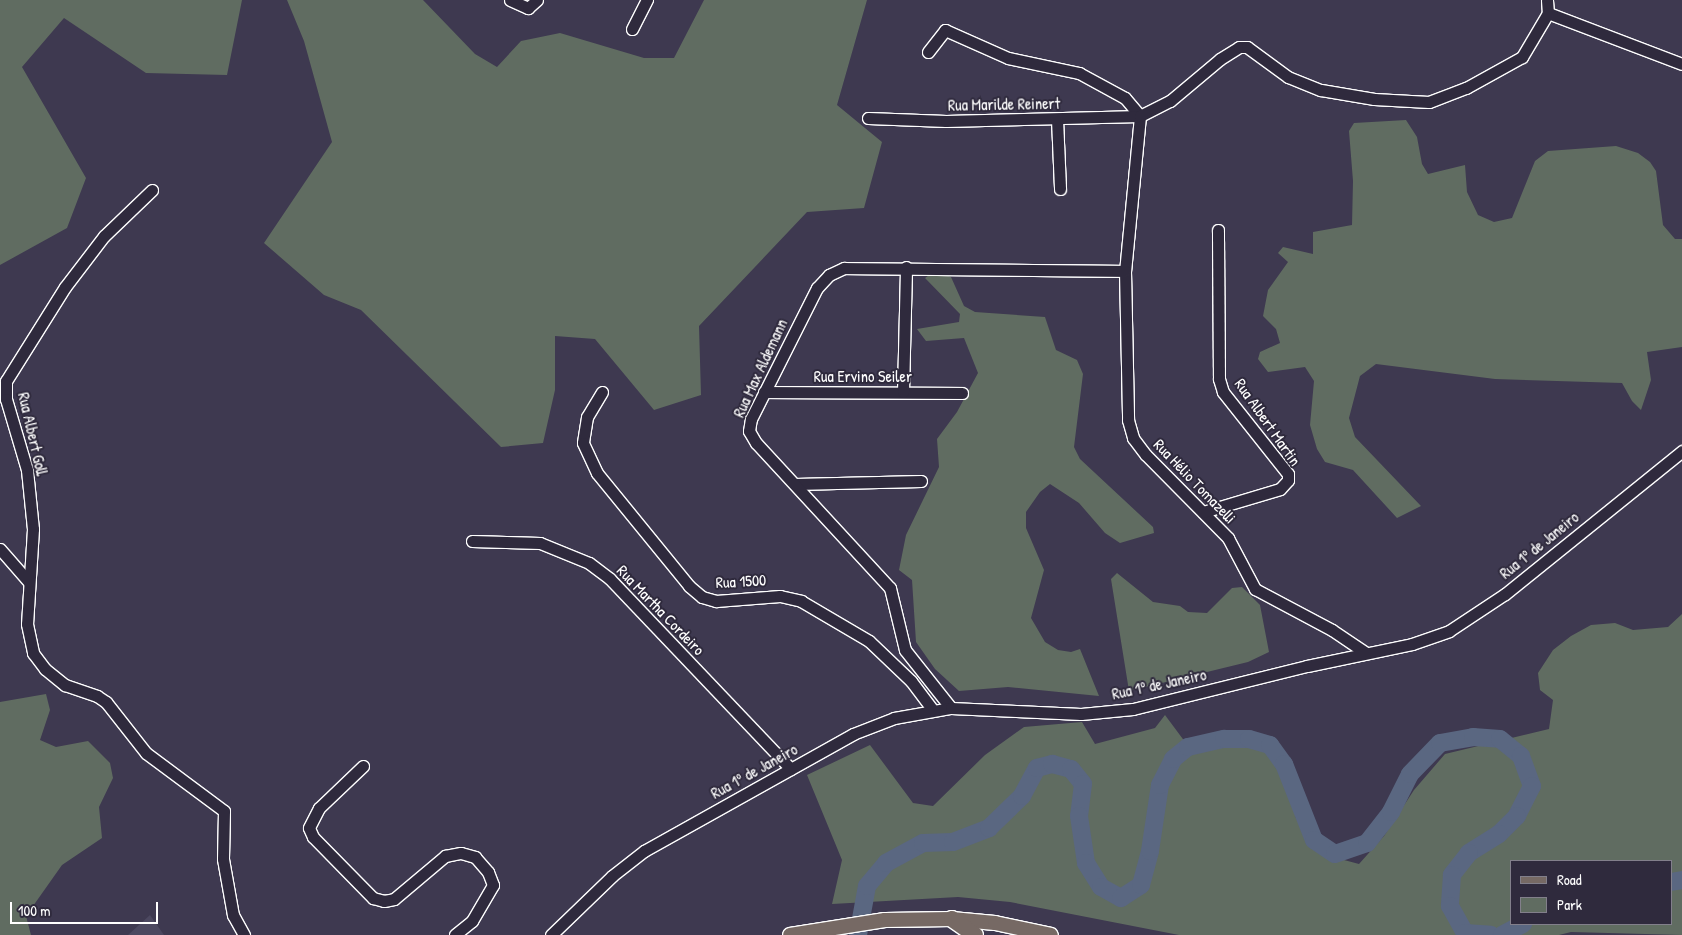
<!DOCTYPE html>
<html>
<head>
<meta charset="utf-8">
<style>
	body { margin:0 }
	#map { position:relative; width:1682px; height:935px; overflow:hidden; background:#3e3950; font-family:"Patrick Hand",sans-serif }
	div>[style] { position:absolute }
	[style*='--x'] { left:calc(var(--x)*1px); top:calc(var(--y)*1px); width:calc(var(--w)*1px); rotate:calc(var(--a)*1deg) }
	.built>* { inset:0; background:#4c4860 }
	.green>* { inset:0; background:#606c61 }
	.river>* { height:18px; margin:-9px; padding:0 9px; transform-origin:9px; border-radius:9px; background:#5a6781 }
	.roads { filter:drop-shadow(1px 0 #fff) drop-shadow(-1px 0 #fff) drop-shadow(0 1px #fff) drop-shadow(0 -1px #fff) }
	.minor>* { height:11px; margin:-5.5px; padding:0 5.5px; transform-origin:5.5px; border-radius:5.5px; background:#2f2a3d }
	.major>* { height:14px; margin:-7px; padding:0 7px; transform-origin:7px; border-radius:7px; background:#766964 }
	.highway>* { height:16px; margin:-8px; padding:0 8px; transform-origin:8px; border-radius:8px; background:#766964 }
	span { translate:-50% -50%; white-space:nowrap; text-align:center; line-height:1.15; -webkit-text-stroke:4px #2f2a3d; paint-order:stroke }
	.street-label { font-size:16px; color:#fff }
	.legend { position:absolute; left:1510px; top:860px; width:162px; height:65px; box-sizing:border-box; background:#2f2a3d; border:1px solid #827f8b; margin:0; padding:6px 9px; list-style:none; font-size:15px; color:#fff }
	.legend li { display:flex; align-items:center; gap:10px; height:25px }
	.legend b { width:25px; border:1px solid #827f8b }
	.scale { position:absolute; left:10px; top:902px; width:148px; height:22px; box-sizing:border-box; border:2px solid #fff; border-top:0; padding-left:6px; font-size:15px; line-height:18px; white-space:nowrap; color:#fff; -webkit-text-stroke:4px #2f2a3d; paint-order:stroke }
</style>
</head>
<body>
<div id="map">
	<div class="built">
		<i style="clip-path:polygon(150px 915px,164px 935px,128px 935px)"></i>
	</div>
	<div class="green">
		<i style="clip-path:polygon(0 0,242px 0,227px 75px,146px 73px,64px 18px,22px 67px,86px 178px,67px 228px,0 265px)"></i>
		<i style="clip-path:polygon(287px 0,423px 0,475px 54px,497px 67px,521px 41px,560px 33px,644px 58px,674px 58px,704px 0,867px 0,837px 105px,882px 142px,864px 208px,807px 212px,699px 326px,701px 395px,654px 410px,595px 339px,555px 336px,555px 390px,543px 443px,501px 447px,361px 310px,324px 295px,264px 243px,332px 142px,304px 41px)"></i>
		<i style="clip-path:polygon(1406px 120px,1417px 137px,1422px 164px,1428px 174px,1465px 165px,1467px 192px,1478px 215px,1494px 222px,1512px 218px,1535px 161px,1548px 151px,1616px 146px,1638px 153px,1650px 162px,1656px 171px,1663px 225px,1675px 239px,1682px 239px,1682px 347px,1647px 352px,1651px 380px,1641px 410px,1632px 401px,1622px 383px,1495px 379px,1376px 364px,1360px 376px,1349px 418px,1355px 437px,1421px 506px,1397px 518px,1353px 470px,1325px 462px,1317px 449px,1310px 425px,1314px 381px,1305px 367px,1268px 372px,1258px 359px,1260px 352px,1280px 343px,1276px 329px,1263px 316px,1268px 290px,1288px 262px,1278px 253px,1283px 247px,1313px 254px,1313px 232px,1352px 225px,1353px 181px,1349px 131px,1354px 123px)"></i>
		<i style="clip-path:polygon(935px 271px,951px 277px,964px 306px,975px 312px,1045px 317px,1056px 350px,1077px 360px,1083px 374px,1074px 447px,1080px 459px,1153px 527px,1154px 533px,1120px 543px,1105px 533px,1079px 503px,1050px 484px,1040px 492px,1026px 512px,1026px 528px,1044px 570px,1031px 618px,1045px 642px,1058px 650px,1071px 652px,1080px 649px,1099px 696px,1008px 687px,959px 691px,935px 669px,916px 642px,912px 580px,899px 570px,906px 535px,939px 467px,937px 439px,957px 412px,978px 373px,964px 338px,926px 341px,917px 329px,959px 322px,960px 314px,925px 278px)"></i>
		<i style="clip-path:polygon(1117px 573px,1153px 602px,1180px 606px,1188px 612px,1207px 613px,1232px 588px,1242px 587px,1260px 605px,1269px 652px,1248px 662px,1129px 691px,1111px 579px)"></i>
		<i style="clip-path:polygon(evenodd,1682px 614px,1682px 935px,1571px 932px,1559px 935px,1179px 935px,1010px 902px,958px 897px,832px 904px,842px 860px,807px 775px,870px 745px,913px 803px,933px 806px,985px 755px,1024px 727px,1082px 722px,1095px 744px,1155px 728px,1165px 715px,1194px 754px,1201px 749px,1238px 741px,1256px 745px,1271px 756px,1283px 772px,1296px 818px,1318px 853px,1359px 864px,1384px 836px,1414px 790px,1445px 754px,1549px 729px,1553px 700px,1540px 690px,1538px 673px,1553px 650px,1571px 636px,1591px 625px,1615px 623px,1633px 630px,1668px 627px,1682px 614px,1511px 861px,1671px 861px,1671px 924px,1511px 924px,1511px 861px)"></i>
		<i style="clip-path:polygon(46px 694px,50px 710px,40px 740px,56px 747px,88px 741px,110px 763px,113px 778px,99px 807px,102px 838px,62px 865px,26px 916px,31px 935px,0 935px,0 702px)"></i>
	</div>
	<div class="river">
		<i style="--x:1671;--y:882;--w:11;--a:-10"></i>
		<i style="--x:858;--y:935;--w:50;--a:-79.6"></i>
		<i style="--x:867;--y:886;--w:30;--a:-50"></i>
		<i style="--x:886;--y:863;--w:42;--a:-28.4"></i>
		<i style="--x:923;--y:843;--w:30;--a:-2"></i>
		<i style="--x:953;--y:842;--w:39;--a:-21"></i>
		<i style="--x:989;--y:828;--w:46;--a:-44.1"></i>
		<i style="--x:1022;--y:796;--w:32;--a:-62"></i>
		<i style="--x:1037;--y:768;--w:16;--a:-15"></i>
		<i style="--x:1052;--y:764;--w:20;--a:15"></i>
		<i style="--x:1071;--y:769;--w:19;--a:51"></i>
		<i style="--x:1083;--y:784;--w:32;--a:97"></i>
		<i style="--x:1079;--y:816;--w:48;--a:81.5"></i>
		<i style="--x:1086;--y:863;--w:28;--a:58"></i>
		<i style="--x:1101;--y:887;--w:23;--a:29"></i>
		<i style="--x:1121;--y:898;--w:24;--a:-33"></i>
		<i style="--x:1141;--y:885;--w:35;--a:-75"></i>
		<i style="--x:1150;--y:851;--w:67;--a:-81.4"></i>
		<i style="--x:1160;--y:785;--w:29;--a:-63"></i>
		<i style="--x:1173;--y:759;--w:19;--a:-39"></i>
		<i style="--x:1188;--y:747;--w:37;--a:-13"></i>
		<i style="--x:1224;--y:739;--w:25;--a:0"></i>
		<i style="--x:1249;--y:739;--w:22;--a:16"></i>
		<i style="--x:1270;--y:745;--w:24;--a:54"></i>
		<i style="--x:1284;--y:764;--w:82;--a:68.5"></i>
		<i style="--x:1314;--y:840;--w:25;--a:34"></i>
		<i style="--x:1335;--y:854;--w:34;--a:-19"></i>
		<i style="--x:1367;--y:843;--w:39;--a:-52"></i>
		<i style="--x:1391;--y:812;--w:42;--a:-63.4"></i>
		<i style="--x:1410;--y:774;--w:43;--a:-45.9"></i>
		<i style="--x:1440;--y:743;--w:34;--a:-10"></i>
		<i style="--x:1473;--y:737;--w:27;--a:4"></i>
		<i style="--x:1500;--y:739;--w:27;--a:39"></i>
		<i style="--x:1521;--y:756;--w:32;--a:70"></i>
		<i style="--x:1532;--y:786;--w:34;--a:117"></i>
		<i style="--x:1517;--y:816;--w:25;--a:135"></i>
		<i style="--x:1499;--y:834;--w:36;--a:148"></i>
		<i style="--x:1469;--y:853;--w:28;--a:128"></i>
		<i style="--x:1452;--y:875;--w:31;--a:94"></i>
		<i style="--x:1450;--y:906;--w:31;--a:61"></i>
		<i style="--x:1465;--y:933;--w:26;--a:4"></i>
		<i style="--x:1502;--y:935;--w:24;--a:-28"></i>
	</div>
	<div class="roads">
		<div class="minor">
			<i style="--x:510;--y:0;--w:20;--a:24"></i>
			<i style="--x:528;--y:8;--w:12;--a:-42"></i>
			<i style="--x:1547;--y:0;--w:13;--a:86"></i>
			<i style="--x:1548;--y:13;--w:143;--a:20.8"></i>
			<i style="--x:632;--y:29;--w:33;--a:-63"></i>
			<i style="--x:928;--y:52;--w:28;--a:-52"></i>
			<i style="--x:945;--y:30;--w:69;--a:24"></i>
			<i style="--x:1008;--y:58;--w:73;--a:11.9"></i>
			<i style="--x:1079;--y:73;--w:52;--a:28.5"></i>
			<i style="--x:1125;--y:98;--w:23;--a:50"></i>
			<i style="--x:1140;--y:116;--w:156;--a:95.5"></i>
			<i style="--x:1125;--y:271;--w:149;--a:88.8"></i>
			<i style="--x:1128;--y:420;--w:19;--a:74"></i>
			<i style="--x:1133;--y:438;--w:21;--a:53"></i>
			<i style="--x:1146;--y:455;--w:117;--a:45.3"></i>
			<i style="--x:1228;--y:538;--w:58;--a:62.1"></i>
			<i style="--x:1255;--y:589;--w:87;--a:28"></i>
			<i style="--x:1332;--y:630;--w:40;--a:34"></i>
			<i style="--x:868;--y:118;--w:78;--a:2.2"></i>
			<i style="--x:946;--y:121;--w:194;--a:-1.5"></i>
			<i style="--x:1140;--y:116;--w:34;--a:-27"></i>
			<i style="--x:1170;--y:101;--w:65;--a:-40"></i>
			<i style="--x:1220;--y:59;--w:22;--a:-32"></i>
			<i style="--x:1239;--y:47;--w:8;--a:0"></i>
			<i style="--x:1247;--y:47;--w:51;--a:36.2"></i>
			<i style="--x:1288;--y:77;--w:35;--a:22"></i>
			<i style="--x:1321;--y:90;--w:54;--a:9.6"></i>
			<i style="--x:1374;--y:99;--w:55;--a:3.1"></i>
			<i style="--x:1429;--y:102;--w:40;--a:-21"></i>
			<i style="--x:1466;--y:88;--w:64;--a:-29"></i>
			<i style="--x:1522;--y:57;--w:51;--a:-59.4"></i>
			<i style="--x:1057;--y:119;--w:70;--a:87.5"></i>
			<i style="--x:152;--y:190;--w:66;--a:136.2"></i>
			<i style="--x:104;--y:236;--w:64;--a:127.4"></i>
			<i style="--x:65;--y:287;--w:111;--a:122.1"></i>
			<i style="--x:6;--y:381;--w:18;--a:90"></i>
			<i style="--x:6;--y:399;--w:74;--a:73.5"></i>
			<i style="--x:27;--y:470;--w:59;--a:84.2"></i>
			<i style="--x:33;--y:529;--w:95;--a:93.6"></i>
			<i style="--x:27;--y:624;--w:30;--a:78"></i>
			<i style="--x:33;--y:653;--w:20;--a:53"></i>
			<i style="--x:45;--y:669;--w:26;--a:39"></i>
			<i style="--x:65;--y:685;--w:34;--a:19"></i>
			<i style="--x:97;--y:696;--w:11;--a:34"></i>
			<i style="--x:106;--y:702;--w:65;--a:51.9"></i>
			<i style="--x:146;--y:753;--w:97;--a:36.6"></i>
			<i style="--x:224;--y:811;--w:48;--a:91.2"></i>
			<i style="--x:223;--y:859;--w:57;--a:79.9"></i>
			<i style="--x:233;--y:915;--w:23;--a:61"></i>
			<i style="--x:602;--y:392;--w:29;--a:121"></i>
			<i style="--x:587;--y:417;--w:26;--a:99"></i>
			<i style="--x:583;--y:443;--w:33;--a:65"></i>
			<i style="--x:597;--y:473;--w:146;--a:50.8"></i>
			<i style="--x:689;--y:586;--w:17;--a:40"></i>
			<i style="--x:702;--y:597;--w:15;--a:16"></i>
			<i style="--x:716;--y:601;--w:64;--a:-4.5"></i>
			<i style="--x:780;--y:596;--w:22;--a:13"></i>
			<i style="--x:801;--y:601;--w:79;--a:30.5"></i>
			<i style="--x:869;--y:641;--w:58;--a:43.6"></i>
			<i style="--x:911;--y:681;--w:35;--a:53"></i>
			<i style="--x:764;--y:392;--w:198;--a:0.3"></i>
			<i style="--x:903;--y:392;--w:125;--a:-88.6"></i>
			<i style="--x:795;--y:484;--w:126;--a:-1.4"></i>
			<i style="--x:1203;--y:512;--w:80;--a:-16.6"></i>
			<i style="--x:1280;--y:489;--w:12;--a:-48"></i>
			<i style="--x:1288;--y:480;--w:6;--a:-90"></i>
			<i style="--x:1288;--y:474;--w:105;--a:-128.4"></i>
			<i style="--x:1223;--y:392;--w:14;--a:-107"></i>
			<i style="--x:1219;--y:379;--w:149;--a:-90.4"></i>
			<i style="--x:472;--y:541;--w:68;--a:1.7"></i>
			<i style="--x:540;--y:543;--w:53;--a:22.2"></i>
			<i style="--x:589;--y:563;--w:26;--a:37"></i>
			<i style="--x:610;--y:579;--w:262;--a:46.4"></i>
			<i style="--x:0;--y:549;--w:43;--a:48.8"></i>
			<i style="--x:951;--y:708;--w:74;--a:-128.4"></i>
			<i style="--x:905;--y:650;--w:64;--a:-103.6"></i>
			<i style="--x:890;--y:588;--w:197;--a:-132.7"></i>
			<i style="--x:756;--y:443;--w:14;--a:-120"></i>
			<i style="--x:749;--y:431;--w:12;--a:-81"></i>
			<i style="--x:751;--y:419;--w:147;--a:-63.3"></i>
			<i style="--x:817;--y:288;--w:18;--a:-47"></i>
			<i style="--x:829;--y:275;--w:17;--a:-25"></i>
			<i style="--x:844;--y:268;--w:281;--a:0.6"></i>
			<i style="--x:363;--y:766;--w:61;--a:136.3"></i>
			<i style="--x:319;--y:808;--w:22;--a:117"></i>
			<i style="--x:309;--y:828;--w:10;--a:66"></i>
			<i style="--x:313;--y:837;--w:86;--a:45.5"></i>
			<i style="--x:373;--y:898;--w:11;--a:15"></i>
			<i style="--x:384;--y:901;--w:10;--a:-11"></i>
			<i style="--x:394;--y:899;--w:67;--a:-40.1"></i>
			<i style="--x:445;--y:856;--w:16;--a:-11"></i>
			<i style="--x:461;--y:853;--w:15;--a:16"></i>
			<i style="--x:475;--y:857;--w:20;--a:49"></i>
			<i style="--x:488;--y:872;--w:14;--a:69"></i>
			<i style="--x:493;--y:885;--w:42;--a:120.3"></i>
			<i style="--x:472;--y:921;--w:22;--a:141"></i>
			<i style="--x:551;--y:935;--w:85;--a:-44"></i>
			<i style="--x:612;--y:876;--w:41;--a:-38"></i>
			<i style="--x:644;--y:851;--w:240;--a:-29.2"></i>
			<i style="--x:853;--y:734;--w:44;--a:-21.3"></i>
			<i style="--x:894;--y:718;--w:58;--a:-10"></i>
			<i style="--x:951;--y:708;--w:130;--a:2.6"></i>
			<i style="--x:1081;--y:714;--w:52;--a:-5.5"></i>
			<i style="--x:1133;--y:709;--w:179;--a:-13.9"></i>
			<i style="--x:1307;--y:666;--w:107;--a:-11.8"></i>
			<i style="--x:1412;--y:644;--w:39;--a:-19"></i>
			<i style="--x:1449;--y:631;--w:67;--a:-33.5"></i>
			<i style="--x:1505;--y:594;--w:228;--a:-38.9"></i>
		</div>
		<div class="major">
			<i style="--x:790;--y:935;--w:96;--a:-9"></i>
			<i style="--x:885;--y:920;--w:67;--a:-0.9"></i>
			<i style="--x:952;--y:919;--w:43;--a:5.3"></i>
			<i style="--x:995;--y:923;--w:57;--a:12.1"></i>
		</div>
		<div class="highway">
			<i style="--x:952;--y:919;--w:28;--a:35"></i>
		</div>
	</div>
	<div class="street-label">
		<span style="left:1004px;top:104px;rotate:-1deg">Rua Marilde Reinert</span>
		<span style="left:760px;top:368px;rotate:-65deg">Rua Max Aldemann</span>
		<span style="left:863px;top:376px">Rua Ervino Seiler</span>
		<span style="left:1268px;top:422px;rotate:55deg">Rua Albert Martin</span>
		<span style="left:33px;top:434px;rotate:77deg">Rua Albert Goll</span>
		<span style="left:1195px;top:481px;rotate:46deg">Rua Hélio Tomazelli</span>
		<span style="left:1539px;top:545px;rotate:-39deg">Rua 1º de Janeiro</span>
		<span style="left:741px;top:581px;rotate:-3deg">Rua 1500</span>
		<span style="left:661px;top:610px;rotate:46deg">Rua Martha Cordeiro</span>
		<span style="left:1159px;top:684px;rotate:-12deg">Rua 1º de Janeiro</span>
		<span style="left:754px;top:771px;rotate:-29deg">Rua 1º de Janeiro</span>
	</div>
	<ul class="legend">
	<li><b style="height:6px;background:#766964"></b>Road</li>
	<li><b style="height:14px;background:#606c61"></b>Park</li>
	</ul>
	<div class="scale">100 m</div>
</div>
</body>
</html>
